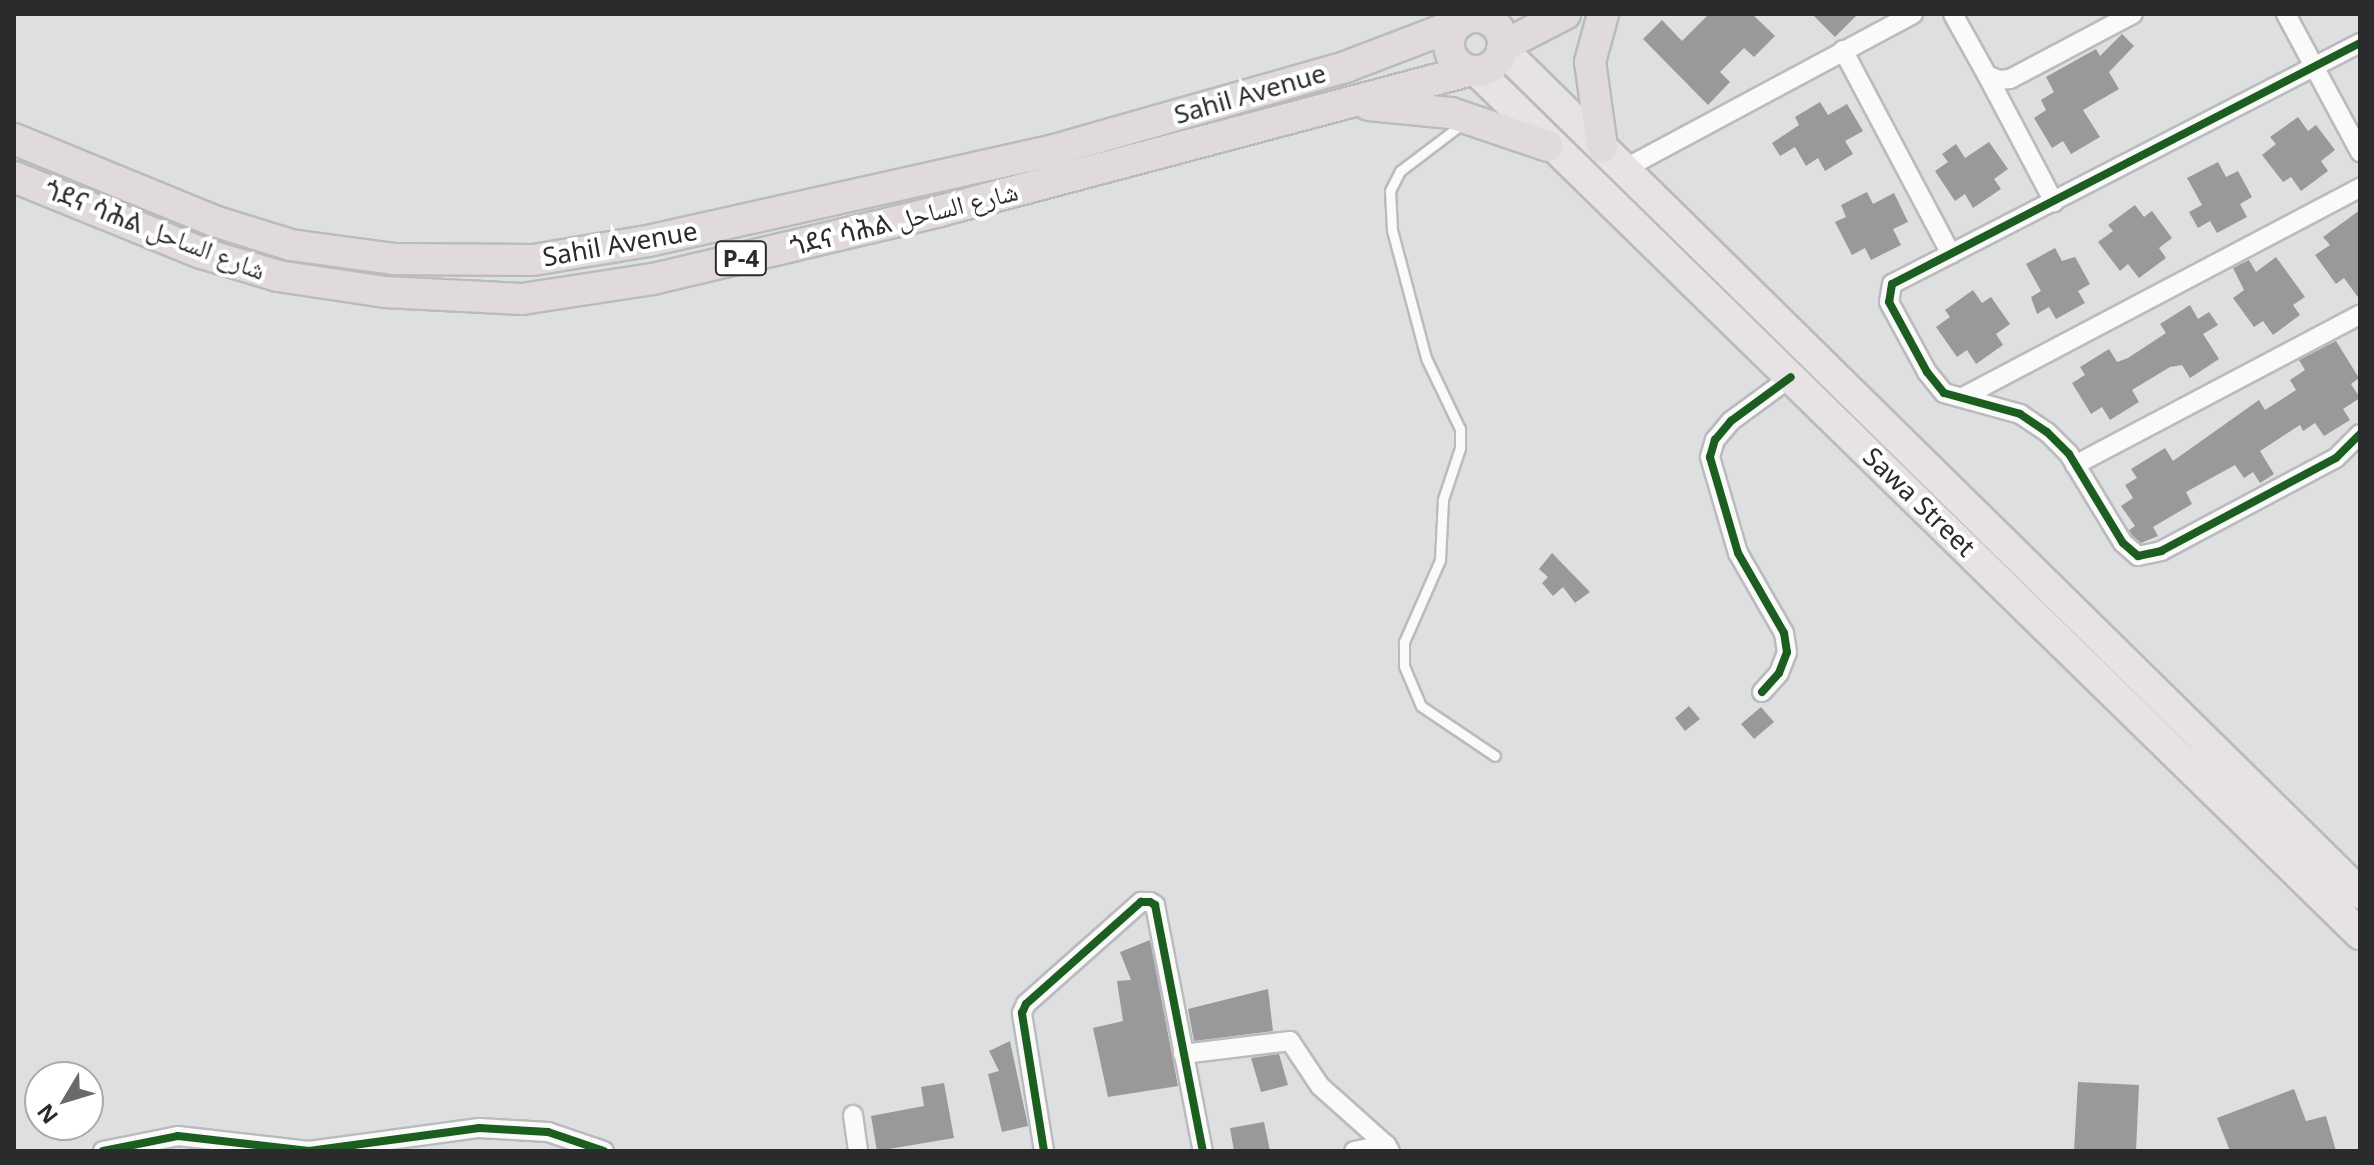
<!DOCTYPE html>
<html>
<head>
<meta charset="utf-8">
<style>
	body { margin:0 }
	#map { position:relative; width:2374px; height:1165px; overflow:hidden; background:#dedfe1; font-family:"Noto Sans","Noto Naskh Arabic","Noto Sans Ethiopic",sans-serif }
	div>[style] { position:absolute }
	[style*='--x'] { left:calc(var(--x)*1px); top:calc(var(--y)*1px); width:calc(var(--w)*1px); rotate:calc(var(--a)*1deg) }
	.building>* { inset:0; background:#99999b }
	.roads { filter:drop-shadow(2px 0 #babbbd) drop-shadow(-2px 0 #babbbd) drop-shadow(0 2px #babbbd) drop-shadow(0 -2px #babbbd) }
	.service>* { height:9px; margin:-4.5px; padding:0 4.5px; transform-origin:4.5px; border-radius:4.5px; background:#fafafa }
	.minor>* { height:18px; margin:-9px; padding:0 9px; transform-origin:9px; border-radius:9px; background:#fafafa }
	.primary>* { height:30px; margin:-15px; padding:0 15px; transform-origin:15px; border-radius:15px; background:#e7e2e4 }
	.trunk>* { height:30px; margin:-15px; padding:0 15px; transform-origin:15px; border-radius:15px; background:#e1dadc }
	.trunk>.ring { margin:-15px; padding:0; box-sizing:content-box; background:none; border:30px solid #e1dadc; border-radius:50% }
	.cycleway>* { height:8px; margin:-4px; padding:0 4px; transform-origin:4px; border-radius:4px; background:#1b5e20 }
	span { translate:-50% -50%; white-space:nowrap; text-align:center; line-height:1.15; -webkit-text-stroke:8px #fff; paint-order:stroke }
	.shield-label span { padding:2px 6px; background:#fff; border:2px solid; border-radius:6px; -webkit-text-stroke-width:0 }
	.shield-label { font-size:24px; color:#2a2b2c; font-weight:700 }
	.street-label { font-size:26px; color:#2a2b2c }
	.frame { position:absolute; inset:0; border:16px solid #2a2b2c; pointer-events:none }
	.north { position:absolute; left:24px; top:1061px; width:80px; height:80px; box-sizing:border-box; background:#fff; border:2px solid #aaaaab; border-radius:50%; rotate:232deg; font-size:22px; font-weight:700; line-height:32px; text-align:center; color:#2a2b2c }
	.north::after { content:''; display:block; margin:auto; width:28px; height:36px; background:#696a6b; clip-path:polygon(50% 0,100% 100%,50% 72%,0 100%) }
</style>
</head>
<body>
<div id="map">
	<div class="building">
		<i style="clip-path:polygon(1709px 14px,1752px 14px,1775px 36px,1754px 57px,1744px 48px,1720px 72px,1730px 82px,1708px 105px,1643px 39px,1662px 20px,1682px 41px)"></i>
		<i style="clip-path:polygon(1812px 14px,1858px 14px,1835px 37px)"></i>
		<i style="clip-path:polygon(2122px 34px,2134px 46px,2109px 72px,2119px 89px,2083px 110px,2100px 137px,2071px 154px,2063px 141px,2052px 148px,2034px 118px,2046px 110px,2041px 100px,2054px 92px,2046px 77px,2096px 49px,2100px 56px)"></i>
		<i style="clip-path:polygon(1820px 102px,1828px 115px,1847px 104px,1863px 131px,1845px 141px,1853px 154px,1825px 171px,1818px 158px,1806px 166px,1795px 147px,1780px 156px,1772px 143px,1799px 125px,1795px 117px)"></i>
		<i style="clip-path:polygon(2298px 117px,2308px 131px,2316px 125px,2335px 150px,2321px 161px,2328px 171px,2301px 191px,2291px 177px,2283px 182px,2262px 155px,2276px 144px,2270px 137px)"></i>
		<i style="clip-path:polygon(1989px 142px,2008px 169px,1994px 179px,2001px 189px,1973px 208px,1965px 194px,1955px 201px,1935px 171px,1948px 162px,1942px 154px,1956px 144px,1965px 158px)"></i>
		<i style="clip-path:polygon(2218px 162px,2226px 177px,2238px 171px,2252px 197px,2240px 204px,2247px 217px,2217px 233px,2210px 221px,2198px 228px,2189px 212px,2202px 205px,2187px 178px)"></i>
		<i style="clip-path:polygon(1867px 192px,1873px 204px,1894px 193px,1908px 222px,1893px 229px,1901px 245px,1871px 260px,1865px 248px,1852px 255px,1835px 222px,1846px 217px,1841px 205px)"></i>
		<i style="clip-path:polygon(2135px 205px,2144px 217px,2152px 211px,2172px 238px,2159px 248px,2166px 258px,2139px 278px,2128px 264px,2120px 271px,2098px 242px,2113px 231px,2108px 225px)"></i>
		<i style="clip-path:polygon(2360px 210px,2360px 300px,2344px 278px,2336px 284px,2315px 255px,2330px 245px,2323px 237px)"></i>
		<i style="clip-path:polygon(2055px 248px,2062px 261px,2075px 257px,2090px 284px,2078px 291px,2085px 303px,2056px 319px,2049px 307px,2037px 314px,2031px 297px,2041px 291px,2026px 264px)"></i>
		<i style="clip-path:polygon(2276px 257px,2305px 297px,2293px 305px,2300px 315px,2273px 335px,2263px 321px,2254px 327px,2233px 298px,2244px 290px,2233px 268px,2249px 260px,2256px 272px)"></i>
		<i style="clip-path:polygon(1973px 290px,1982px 303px,1991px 297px,2010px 324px,1996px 334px,2003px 345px,1976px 364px,1967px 350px,1957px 357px,1936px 327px,1950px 317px,1945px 310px)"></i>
		<i style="clip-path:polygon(2190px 305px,2198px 319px,2209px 312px,2218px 325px,2203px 334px,2219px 359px,2190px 378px,2182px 365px,2170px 367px,2132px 390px,2139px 402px,2110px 420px,2102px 407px,2091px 414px,2072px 383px,2085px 375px,2080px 367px,2109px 349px,2117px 362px,2128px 358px,2166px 333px,2160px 324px)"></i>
		<i style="clip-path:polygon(2336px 341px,2359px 378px,2351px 384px,2360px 398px,2343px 409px,2350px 420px,2324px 436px,2315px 423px,2303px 431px,2300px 425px,2260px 451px,2274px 474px,2260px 483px,2253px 472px,2244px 478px,2235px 465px,2186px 492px,2192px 504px,2153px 527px,2158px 536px,2141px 543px,2132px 535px,2129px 530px,2135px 526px,2121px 506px,2133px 498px,2125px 485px,2137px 478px,2131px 469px,2165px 448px,2173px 461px,2259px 400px,2265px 410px,2296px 390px,2290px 380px,2305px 370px,2299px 360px)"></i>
		<i style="clip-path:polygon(1552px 553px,1590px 592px,1575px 603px,1563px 587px,1553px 596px,1542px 583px,1548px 577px,1539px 569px)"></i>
		<i style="clip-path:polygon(1689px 706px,1700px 719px,1685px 731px,1675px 718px)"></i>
		<i style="clip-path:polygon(1761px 707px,1774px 722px,1754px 739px,1741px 724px)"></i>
		<i style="clip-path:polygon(1150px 940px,1178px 1086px,1108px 1097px,1093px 1028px,1123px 1021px,1117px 981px,1131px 980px,1120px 952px)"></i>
		<i style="clip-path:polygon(1268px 989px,1273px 1031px,1194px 1041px,1188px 1009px)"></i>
		<i style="clip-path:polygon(1010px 1041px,1028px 1126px,1002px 1132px,988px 1074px,999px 1071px,989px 1051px)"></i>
		<i style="clip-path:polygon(1279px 1054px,1288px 1085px,1261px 1092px,1251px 1058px)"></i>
		<i style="clip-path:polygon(2078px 1082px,2139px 1085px,2136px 1151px,2074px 1151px)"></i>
		<i style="clip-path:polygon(944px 1083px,954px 1138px,877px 1151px,871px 1116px,924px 1106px,921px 1087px)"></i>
		<i style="clip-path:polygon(2294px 1089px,2306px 1121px,2326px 1116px,2336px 1151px,2230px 1151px,2217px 1118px)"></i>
		<i style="clip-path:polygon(1264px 1122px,1270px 1151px,1234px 1151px,1230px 1128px)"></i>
	</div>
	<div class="roads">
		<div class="service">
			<i style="--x:1462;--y:124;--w:78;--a:142.8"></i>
			<i style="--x:1400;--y:171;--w:22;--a:117"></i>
			<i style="--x:1390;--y:191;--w:39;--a:87"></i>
			<i style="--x:1392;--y:230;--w:132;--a:75.1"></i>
			<i style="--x:1426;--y:358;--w:79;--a:64.4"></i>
			<i style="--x:1460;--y:429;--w:19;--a:90"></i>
			<i style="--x:1460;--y:448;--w:54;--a:108.4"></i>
			<i style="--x:1443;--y:499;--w:61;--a:92.8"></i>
			<i style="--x:1440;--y:560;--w:90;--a:113.7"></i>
			<i style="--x:1404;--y:642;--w:24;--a:90"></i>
			<i style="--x:1404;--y:666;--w:43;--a:67"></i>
			<i style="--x:1421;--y:706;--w:89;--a:34"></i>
		</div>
		<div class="minor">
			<i style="--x:1953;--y:14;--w:70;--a:60.9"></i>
			<i style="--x:1987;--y:75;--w:13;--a:23"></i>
			<i style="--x:1999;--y:80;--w:11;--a:-5"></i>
			<i style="--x:2010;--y:79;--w:139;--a:-27.9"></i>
			<i style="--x:2286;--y:14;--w:157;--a:61.8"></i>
			<i style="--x:2360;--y:43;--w:526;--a:152.75"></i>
			<i style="--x:1892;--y:284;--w:18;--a:99"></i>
			<i style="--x:1889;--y:302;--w:80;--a:61.5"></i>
			<i style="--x:1927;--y:372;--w:27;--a:51"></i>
			<i style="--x:1944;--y:393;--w:79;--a:15.4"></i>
			<i style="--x:2020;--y:414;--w:32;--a:34"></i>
			<i style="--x:2047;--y:432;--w:31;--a:45"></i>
			<i style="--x:2069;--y:454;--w:104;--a:58.8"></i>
			<i style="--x:2123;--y:543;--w:20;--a:41"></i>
			<i style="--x:2138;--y:556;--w:24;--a:-12"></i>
			<i style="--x:2161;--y:551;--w:198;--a:-28"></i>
			<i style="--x:2336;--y:458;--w:34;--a:-45"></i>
			<i style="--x:1843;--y:50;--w:231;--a:62.1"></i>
			<i style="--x:1987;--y:75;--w:144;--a:62.2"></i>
			<i style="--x:1624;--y:169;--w:328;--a:-28.2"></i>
			<i style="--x:1963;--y:397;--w:449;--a:-27.8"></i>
			<i style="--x:2075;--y:465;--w:322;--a:-27.8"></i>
			<i style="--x:1762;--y:692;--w:25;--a:-48"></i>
			<i style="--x:1779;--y:673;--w:22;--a:-69"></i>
			<i style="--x:1787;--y:652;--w:19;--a:-99"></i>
			<i style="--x:1784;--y:633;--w:92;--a:-119.9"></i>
			<i style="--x:1738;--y:553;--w:100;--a:-106.3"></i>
			<i style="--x:1710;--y:457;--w:18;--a:-74"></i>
			<i style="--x:1715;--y:440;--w:25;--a:-50"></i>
			<i style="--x:1731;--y:421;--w:74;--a:-36.3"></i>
			<i style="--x:1183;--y:1054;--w:108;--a:-6.9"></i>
			<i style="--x:1290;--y:1041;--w:54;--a:56.3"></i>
			<i style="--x:1320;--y:1086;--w:89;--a:41.8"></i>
			<i style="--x:853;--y:1115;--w:36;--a:82"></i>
			<i style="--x:103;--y:1151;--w:76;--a:-11.3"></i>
			<i style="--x:178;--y:1136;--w:132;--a:6.5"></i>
			<i style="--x:309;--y:1151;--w:172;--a:-7.7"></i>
			<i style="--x:479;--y:1128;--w:69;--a:3.3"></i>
			<i style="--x:548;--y:1132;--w:59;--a:18.7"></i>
			<i style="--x:1044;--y:1151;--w:140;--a:-99.1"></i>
			<i style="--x:1022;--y:1013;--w:10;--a:-66"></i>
			<i style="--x:1026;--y:1004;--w:154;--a:-41.6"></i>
			<i style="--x:1141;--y:902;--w:9;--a:0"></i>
			<i style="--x:1150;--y:902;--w:6;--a:31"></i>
			<i style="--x:1155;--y:905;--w:251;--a:79"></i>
			<i style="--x:1354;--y:1151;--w:33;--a:-11"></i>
			<i style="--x:1386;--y:1145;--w:7;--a:56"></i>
		</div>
		<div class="primary">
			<i style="--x:1502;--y:49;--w:1204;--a:44.53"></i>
			<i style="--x:1477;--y:71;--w:1235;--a:44.34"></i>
		</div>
		<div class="trunk">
			<i class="ring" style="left:1449px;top:17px;width:24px;height:24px"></i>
			<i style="--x:1503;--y:46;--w:70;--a:-27.3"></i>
			<i style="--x:1369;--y:105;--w:82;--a:5.6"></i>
			<i style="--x:1451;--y:113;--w:102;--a:18.8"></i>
			<i style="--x:14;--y:139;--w:216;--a:22.3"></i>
			<i style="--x:214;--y:221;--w:81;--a:17.3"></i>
			<i style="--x:291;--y:245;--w:103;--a:7.8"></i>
			<i style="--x:393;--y:259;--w:140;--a:0.4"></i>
			<i style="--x:533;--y:260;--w:117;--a:-9.4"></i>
			<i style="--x:648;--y:241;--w:416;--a:-12.6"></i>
			<i style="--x:1054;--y:150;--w:306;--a:-15.9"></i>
			<i style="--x:1348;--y:66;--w:118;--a:-20.9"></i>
			<i style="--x:1602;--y:147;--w:86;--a:-98"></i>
			<i style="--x:1590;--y:62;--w:50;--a:-74.8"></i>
			<i style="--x:14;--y:177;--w:202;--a:22.1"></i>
			<i style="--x:201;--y:253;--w:80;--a:16.6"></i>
			<i style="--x:278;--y:276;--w:108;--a:8.5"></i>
			<i style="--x:385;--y:292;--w:137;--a:2.9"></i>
			<i style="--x:522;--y:299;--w:133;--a:-8.7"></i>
			<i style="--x:653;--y:279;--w:295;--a:-13.3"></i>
			<i style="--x:940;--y:211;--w:546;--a:-14.85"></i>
		</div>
	</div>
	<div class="cycleway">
		<i style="--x:2360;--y:43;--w:526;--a:152.75"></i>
		<i style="--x:1892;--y:284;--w:18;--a:99"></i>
		<i style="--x:1889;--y:302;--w:80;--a:61.5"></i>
		<i style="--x:1927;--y:372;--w:27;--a:51"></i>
		<i style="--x:1944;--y:393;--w:79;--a:15.4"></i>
		<i style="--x:2020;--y:414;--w:32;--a:34"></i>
		<i style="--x:2047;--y:432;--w:31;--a:45"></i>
		<i style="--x:2069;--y:454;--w:104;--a:58.8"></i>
		<i style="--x:2123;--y:543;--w:20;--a:41"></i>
		<i style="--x:2138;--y:556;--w:24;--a:-12"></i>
		<i style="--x:2161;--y:551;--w:198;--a:-28"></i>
		<i style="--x:2336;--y:458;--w:34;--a:-45"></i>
		<i style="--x:1762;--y:692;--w:25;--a:-48"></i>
		<i style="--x:1779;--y:673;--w:22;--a:-69"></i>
		<i style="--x:1787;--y:652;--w:19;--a:-99"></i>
		<i style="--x:1784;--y:633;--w:92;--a:-119.9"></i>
		<i style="--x:1738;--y:553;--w:100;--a:-106.3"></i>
		<i style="--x:1710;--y:457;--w:18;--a:-74"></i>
		<i style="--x:1715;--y:440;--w:25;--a:-50"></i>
		<i style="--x:1731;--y:421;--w:74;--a:-36.3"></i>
		<i style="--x:103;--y:1151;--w:76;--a:-11.3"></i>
		<i style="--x:178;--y:1136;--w:132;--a:6.5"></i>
		<i style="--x:309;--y:1151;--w:172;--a:-7.7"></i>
		<i style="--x:479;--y:1128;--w:69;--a:3.3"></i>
		<i style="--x:548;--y:1132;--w:59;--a:18.7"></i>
		<i style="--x:1044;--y:1151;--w:140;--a:-99.1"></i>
		<i style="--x:1022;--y:1013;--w:10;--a:-66"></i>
		<i style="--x:1026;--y:1004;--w:154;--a:-41.6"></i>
		<i style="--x:1141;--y:902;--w:9;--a:0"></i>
		<i style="--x:1150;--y:902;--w:6;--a:31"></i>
		<i style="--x:1155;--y:905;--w:251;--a:79"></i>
	</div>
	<div class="shield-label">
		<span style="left:741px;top:258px">P-4</span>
	</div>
	<div class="street-label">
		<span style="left:1250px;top:94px;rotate:-16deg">Sahil Avenue</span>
		<span style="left:904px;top:219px;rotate:-14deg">ጎደና ሳሕል شارع الساحل</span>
		<span style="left:155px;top:230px;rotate:21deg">ጎደና ሳሕል شارع الساحل</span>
		<span style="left:620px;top:244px;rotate:-10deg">Sahil Avenue</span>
		<span style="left:1919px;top:502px;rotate:44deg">Sawa Street</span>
	</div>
	<div class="frame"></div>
	<div class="north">N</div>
</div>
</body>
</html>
